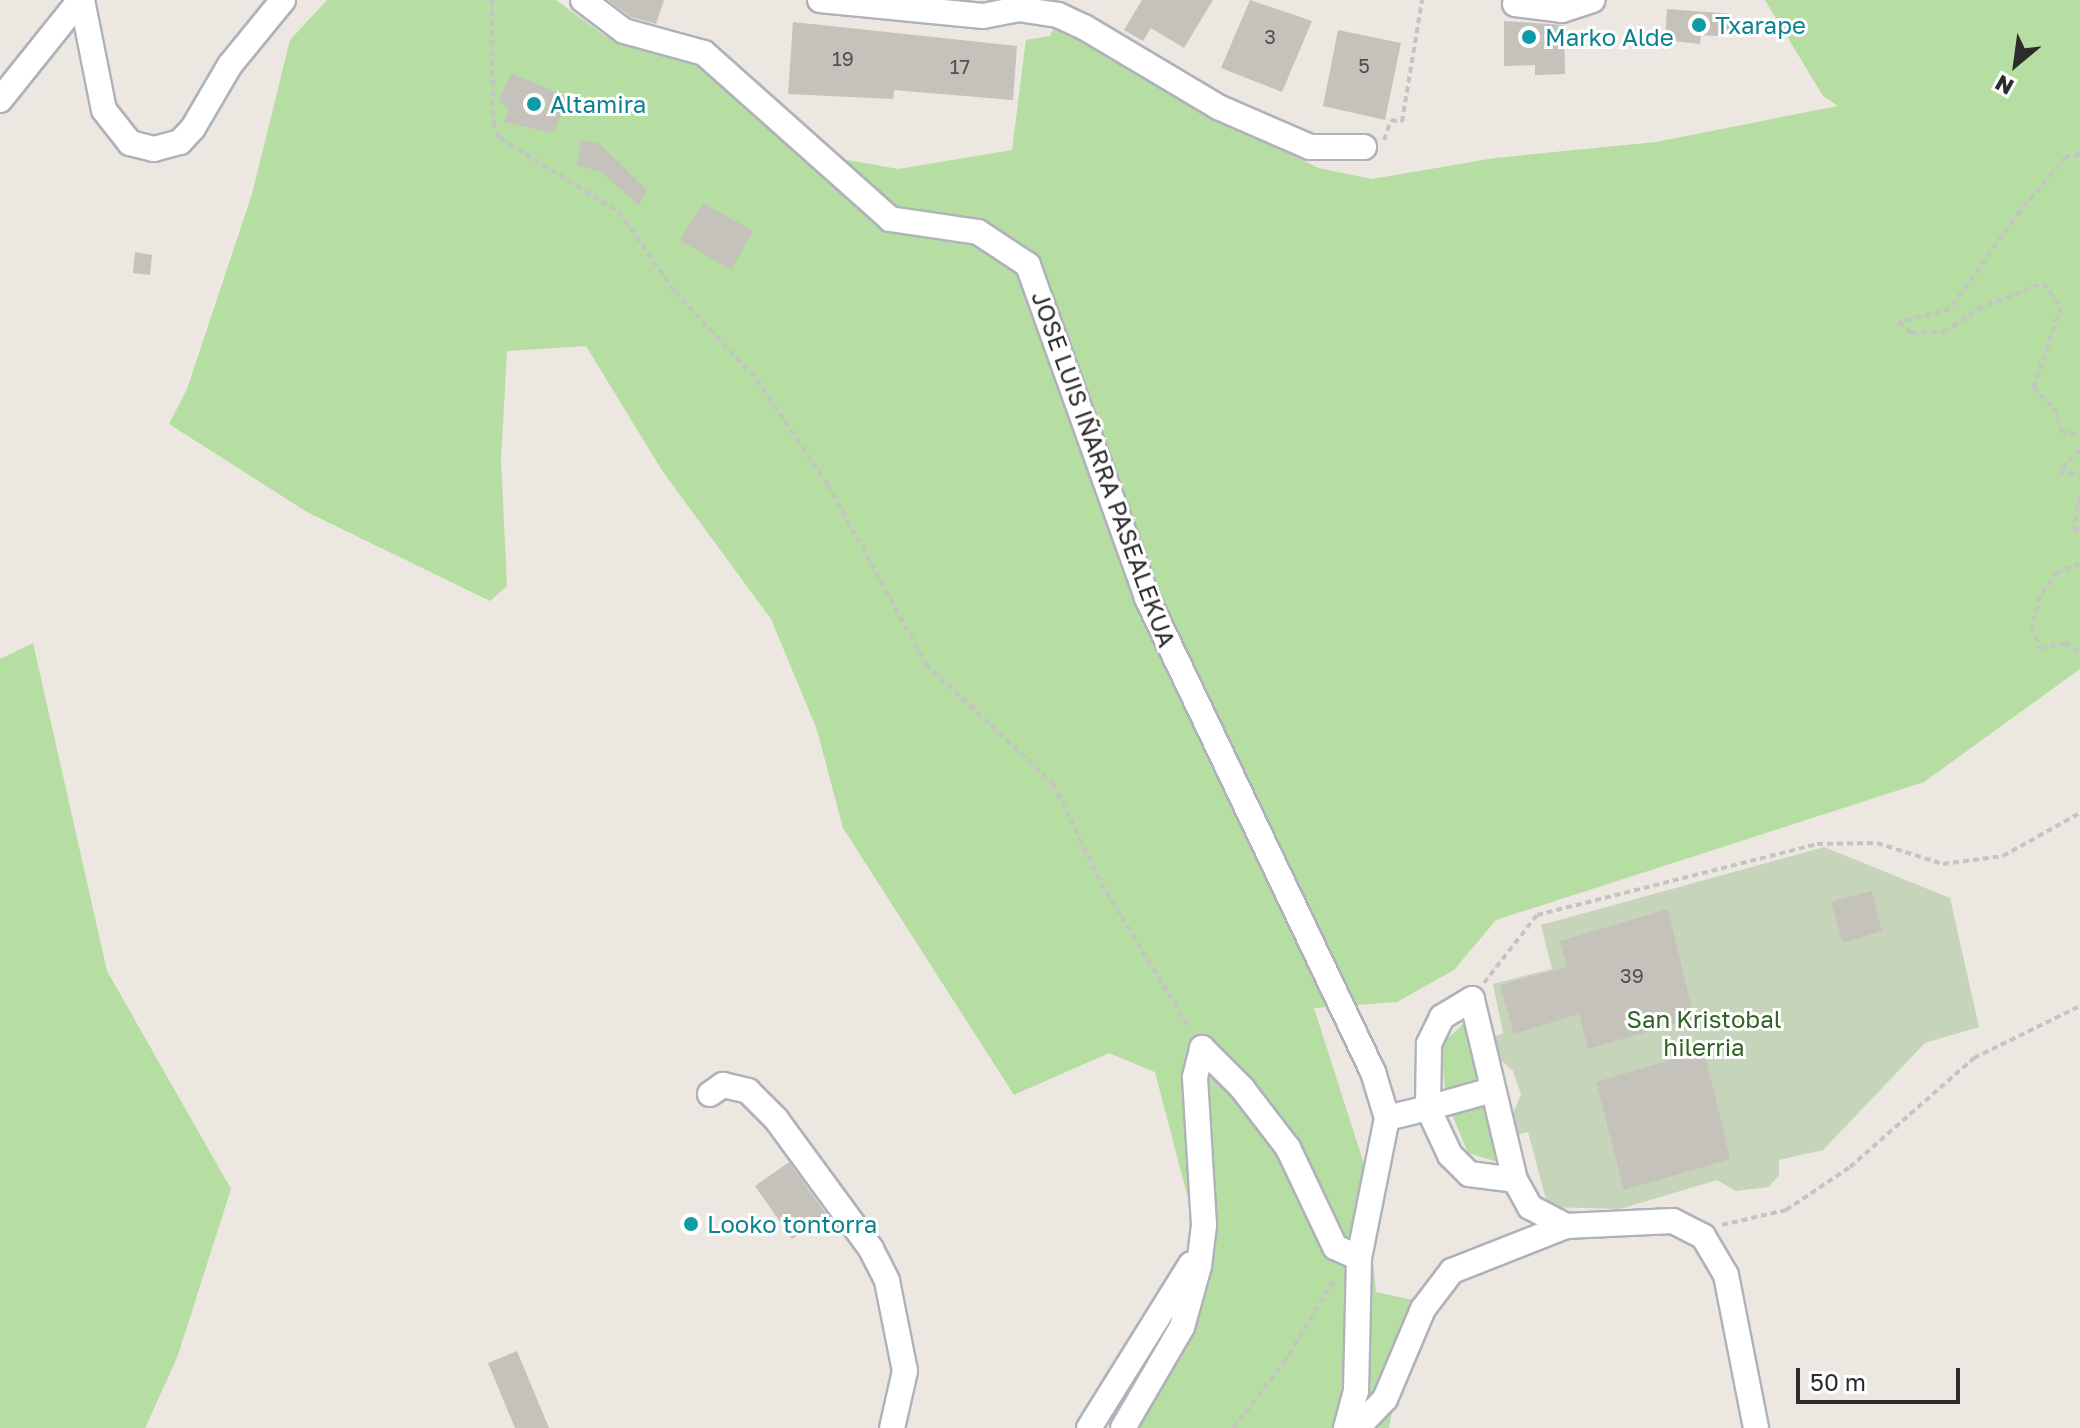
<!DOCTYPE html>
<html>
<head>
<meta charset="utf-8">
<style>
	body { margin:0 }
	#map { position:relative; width:2080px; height:1428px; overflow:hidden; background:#ece7e0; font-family:"Golos Text",sans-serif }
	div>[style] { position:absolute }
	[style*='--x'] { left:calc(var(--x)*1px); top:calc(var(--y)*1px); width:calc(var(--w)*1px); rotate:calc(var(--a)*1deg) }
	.green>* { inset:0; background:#b6dda2 }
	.cemetery>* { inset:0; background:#c6d4b9 }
	.building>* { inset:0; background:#c5c1bb }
	.path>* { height:4px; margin-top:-2px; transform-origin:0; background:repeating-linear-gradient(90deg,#c4c4c4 0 6px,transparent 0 10px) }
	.roads { filter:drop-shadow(2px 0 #b0b2bb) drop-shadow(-2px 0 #b0b2bb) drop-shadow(0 2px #b0b2bb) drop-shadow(0 -2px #b0b2bb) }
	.minor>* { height:24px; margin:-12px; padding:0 12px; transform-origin:12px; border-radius:12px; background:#fff }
	.dots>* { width:22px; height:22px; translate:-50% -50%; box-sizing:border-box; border:4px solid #fff; border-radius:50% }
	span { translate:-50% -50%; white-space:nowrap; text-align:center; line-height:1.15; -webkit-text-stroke:6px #fff; paint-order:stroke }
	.number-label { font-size:20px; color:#525150 }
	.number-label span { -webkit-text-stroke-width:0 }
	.culture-label { font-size:24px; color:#0d838f }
	.left { translate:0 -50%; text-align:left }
	.street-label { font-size:24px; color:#2c2c2c }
	.park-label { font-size:24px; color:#306322 }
	.north { position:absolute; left:1976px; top:24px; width:80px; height:80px; -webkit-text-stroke:6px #fff; paint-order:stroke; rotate:209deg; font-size:22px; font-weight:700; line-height:32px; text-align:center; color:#2c2c2c }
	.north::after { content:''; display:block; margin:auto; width:28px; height:36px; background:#2c2c2c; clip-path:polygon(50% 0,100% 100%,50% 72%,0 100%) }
	.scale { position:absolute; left:1796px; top:1368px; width:164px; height:36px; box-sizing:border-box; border:4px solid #2c2c2c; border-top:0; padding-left:10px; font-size:24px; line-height:28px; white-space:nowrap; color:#2c2c2c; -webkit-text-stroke:6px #fff; paint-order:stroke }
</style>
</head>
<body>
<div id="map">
	<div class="green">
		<i style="clip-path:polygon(327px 0,556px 0,605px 36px,697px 62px,797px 151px,898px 169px,1012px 150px,1026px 40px,1050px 36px,1053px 29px,1069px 31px,1108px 58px,1318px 168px,1372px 179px,1495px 158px,1656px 142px,1838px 106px,1823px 96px,1765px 0,2080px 0,2080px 669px,1924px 782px,1496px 920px,1454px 970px,1397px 1002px,1314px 1008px,1363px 1161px,1376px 1292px,1413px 1300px,1389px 1428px,1109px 1428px,1210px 1283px,1155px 1072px,1109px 1053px,1014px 1095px,843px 828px,817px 730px,771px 619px,663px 472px,586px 346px,507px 351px,501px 460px,507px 586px,490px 601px,307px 512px,169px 424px,187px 389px,252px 194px,290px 40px)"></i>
		<i style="clip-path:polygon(33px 643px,107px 971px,231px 1189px,177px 1358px,145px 1428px,0 1428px,0 659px)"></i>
		<i style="clip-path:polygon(1465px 1022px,1478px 1079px,1445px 1089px,1441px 1045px)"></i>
		<i style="clip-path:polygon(1486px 1103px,1498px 1162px,1468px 1153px,1451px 1112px)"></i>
	</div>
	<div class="cemetery">
		<i style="clip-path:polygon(1824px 847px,1950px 898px,1979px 1027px,1925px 1043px,1823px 1150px,1779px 1160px,1779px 1175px,1769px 1187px,1736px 1191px,1717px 1180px,1620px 1209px,1548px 1207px,1528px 1132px,1516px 1135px,1511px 1118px,1521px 1094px,1513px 1071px,1495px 1055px,1492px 1038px,1503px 1033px,1493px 984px,1552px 969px,1541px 925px)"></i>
	</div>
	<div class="building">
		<i style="clip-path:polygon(608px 0,664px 0,656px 24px,631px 17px)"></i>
		<i style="clip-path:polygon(1142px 0,1213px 0,1184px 48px,1151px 28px,1143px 41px,1124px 30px)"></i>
		<i style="clip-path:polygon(1250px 0,1312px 21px,1282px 92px,1221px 68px)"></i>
		<i style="clip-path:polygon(1667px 9px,1733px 14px,1732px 37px,1701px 35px,1700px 44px,1665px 40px)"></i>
		<i style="clip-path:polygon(1504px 21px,1564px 25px,1565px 74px,1535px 75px,1535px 65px,1504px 66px)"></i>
		<i style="clip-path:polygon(793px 22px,1017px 46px,1013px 100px,894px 90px,893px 99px,788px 94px)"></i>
		<i style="clip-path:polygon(1338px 30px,1401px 43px,1385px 120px,1323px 106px)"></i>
		<i style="clip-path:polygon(511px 73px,568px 97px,554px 133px,504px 122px,509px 109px,499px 100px)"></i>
		<i style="clip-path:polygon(581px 140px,600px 144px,647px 190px,639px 205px,601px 172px,577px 165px)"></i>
		<i style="clip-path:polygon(703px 203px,753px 231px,731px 270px,680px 240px)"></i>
		<i style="clip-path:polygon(135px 252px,152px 255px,150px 275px,133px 273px)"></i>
		<i style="clip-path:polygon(1872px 891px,1882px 931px,1843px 943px,1831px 902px)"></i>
		<i style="clip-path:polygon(1668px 909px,1694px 1018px,1588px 1049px,1579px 1014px,1514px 1034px,1500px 985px,1567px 967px,1560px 941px)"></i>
		<i style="clip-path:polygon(1704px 1050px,1730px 1159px,1624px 1190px,1596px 1082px)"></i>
		<i style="clip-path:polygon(789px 1162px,827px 1215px,792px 1239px,755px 1186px)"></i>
		<i style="clip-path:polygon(517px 1351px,549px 1428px,515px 1428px,488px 1363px)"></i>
	</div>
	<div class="path">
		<i style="--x:492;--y:0;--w:123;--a:89.5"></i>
		<i style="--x:493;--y:123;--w:17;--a:65"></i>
		<i style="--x:500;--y:138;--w:140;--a:31.9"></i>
		<i style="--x:619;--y:212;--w:98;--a:55"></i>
		<i style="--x:675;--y:292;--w:120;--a:47"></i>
		<i style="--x:757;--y:380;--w:127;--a:55.9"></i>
		<i style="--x:828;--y:485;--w:204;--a:61.3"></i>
		<i style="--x:926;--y:664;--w:175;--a:43.4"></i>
		<i style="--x:1053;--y:784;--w:110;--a:64.1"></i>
		<i style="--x:1101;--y:883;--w:171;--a:58.6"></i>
		<i style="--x:1384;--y:140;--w:21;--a:-71"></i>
		<i style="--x:1391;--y:120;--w:11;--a:10"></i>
		<i style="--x:1402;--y:122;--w:124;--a:-80.7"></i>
		<i style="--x:2080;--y:154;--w:14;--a:168"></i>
		<i style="--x:2066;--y:157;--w:71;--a:130.4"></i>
		<i style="--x:2020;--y:211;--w:120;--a:125.5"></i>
		<i style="--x:1950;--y:309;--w:53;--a:165.7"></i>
		<i style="--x:1899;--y:322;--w:16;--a:43"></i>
		<i style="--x:1911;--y:333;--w:33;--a:-2"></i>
		<i style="--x:1944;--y:332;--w:41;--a:-34.1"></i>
		<i style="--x:1978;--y:309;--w:70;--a:-21.8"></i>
		<i style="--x:2043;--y:283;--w:30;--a:53"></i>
		<i style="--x:2061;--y:307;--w:86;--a:109.1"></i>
		<i style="--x:2033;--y:388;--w:29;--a:44"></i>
		<i style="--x:2054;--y:408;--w:24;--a:73"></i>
		<i style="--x:2061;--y:431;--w:20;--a:15"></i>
		<i style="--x:2080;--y:450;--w:30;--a:135"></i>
		<i style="--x:2059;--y:471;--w:22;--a:13"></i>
		<i style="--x:2080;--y:496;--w:33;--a:102"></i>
		<i style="--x:2073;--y:528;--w:7;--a:16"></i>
		<i style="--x:2080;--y:564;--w:23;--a:160"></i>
		<i style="--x:2058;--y:572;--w:30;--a:127"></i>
		<i style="--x:2040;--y:596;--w:32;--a:104"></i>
		<i style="--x:2032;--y:627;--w:22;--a:69"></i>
		<i style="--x:2040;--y:648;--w:25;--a:-11"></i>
		<i style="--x:2065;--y:643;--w:17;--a:31"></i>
		<i style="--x:1484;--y:983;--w:86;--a:-52.1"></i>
		<i style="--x:1537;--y:915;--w:289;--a:-14.2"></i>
		<i style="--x:1817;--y:844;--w:60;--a:-1"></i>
		<i style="--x:1877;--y:843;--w:69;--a:17.7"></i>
		<i style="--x:1943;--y:864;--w:61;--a:-7.6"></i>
		<i style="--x:2003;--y:856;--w:88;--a:-29.2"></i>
		<i style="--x:1722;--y:1225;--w:66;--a:-13.2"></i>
		<i style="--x:1786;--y:1210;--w:77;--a:-33.9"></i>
		<i style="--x:1850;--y:1167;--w:165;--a:-41.3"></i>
		<i style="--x:1974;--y:1058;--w:118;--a:-26.1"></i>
		<i style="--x:1233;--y:1428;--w:83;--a:-51.9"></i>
		<i style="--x:1284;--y:1363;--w:99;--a:-59"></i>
	</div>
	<div class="roads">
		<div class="minor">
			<i style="--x:82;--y:0;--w:112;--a:78.7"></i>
			<i style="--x:104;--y:110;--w:42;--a:51.8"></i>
			<i style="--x:130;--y:143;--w:25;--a:14"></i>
			<i style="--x:154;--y:149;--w:27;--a:-15"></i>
			<i style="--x:180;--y:142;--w:19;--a:-47"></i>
			<i style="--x:193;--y:128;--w:73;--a:-59.6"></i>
			<i style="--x:230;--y:65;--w:84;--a:-50.8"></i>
			<i style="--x:583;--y:0;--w:51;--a:37.1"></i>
			<i style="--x:624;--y:31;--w:83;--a:15.4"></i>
			<i style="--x:704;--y:53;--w:249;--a:41.7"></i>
			<i style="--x:890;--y:219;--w:89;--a:8.4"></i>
			<i style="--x:978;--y:232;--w:60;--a:33.4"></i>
			<i style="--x:1028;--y:265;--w:354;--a:70.3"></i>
			<i style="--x:1147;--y:598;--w:525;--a:64.51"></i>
			<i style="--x:1373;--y:1072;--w:48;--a:73.1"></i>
			<i style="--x:1387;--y:1118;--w:42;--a:-13.7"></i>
			<i style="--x:1428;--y:1108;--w:52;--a:64.9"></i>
			<i style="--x:1450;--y:1155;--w:27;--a:45"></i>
			<i style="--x:1469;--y:1174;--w:46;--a:7.4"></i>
			<i style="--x:1515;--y:1180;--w:186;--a:-103.4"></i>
			<i style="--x:1472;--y:999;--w:35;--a:149"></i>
			<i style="--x:1442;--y:1017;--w:30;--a:116"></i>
			<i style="--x:1429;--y:1044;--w:64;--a:90.9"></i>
			<i style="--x:1428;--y:1108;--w:66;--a:-15.7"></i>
			<i style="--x:820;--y:0;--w:164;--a:5.6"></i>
			<i style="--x:983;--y:16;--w:36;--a:-11"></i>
			<i style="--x:1018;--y:9;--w:9;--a:-108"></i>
			<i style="--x:1515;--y:4;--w:47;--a:7.3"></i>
			<i style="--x:1562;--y:10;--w:32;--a:-18"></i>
			<i style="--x:1018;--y:9;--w:40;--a:8.5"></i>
			<i style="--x:1058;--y:15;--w:29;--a:25"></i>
			<i style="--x:1084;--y:27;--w:156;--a:30.8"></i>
			<i style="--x:1218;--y:107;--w:100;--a:23.5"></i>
			<i style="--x:1310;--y:147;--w:54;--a:0"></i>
			<i style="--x:0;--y:100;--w:128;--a:-51.3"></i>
			<i style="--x:710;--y:1094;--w:16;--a:-35"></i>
			<i style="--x:723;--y:1085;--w:26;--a:13"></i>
			<i style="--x:748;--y:1091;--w:40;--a:45"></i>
			<i style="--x:776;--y:1119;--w:161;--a:53.8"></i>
			<i style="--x:871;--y:1249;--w:36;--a:63"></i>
			<i style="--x:887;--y:1281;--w:92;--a:78.7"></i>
			<i style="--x:905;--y:1371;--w:58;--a:102.8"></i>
			<i style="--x:1515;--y:1180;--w:31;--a:61"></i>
			<i style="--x:1530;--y:1207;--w:41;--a:27.8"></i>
			<i style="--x:1089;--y:1428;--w:193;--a:-58.1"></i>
			<i style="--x:1123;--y:1428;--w:117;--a:-59.7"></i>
			<i style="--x:1182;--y:1327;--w:63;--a:-74.4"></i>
			<i style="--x:1199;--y:1266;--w:41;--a:-83"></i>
			<i style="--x:1204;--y:1225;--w:148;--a:-93.5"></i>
			<i style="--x:1195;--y:1077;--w:30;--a:-76"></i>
			<i style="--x:1202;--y:1048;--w:57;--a:45"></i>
			<i style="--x:1242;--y:1088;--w:76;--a:52.5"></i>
			<i style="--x:1288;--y:1148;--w:110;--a:64.6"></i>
			<i style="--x:1335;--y:1247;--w:26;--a:25"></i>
			<i style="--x:1346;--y:1428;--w:38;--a:-75"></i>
			<i style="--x:1356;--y:1391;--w:133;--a:-88.7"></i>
			<i style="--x:1359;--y:1258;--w:143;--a:-78.7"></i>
			<i style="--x:1357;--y:1428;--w:40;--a:-46"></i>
			<i style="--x:1385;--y:1399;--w:98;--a:-67.1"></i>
			<i style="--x:1423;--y:1309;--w:48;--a:-52.7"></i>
			<i style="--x:1452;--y:1271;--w:123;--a:-21.5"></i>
			<i style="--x:1566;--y:1226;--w:107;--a:-2.7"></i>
			<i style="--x:1673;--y:1221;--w:34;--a:27"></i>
			<i style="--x:1703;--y:1236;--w:45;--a:59.5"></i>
			<i style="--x:1726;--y:1275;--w:156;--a:78.9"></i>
		</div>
	</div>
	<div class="dots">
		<i style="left:1699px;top:25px;background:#0f9aa8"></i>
		<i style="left:1529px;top:37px;background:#0f9aa8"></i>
		<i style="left:534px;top:104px;background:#0f9aa8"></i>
		<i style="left:691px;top:1224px;background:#0f9aa8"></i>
	</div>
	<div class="number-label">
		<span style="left:1270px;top:36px">3</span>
		<span style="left:843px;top:58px">19</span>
		<span style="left:1364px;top:65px">5</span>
		<span style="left:960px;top:66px">17</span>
		<span style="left:1632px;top:975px">39</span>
	</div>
	<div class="culture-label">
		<span class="left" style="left:1715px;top:25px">Txarape</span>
		<span class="left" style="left:1545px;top:37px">Marko Alde</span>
		<span class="left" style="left:550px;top:104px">Altamira</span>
		<span class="left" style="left:707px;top:1224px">Looko tontorra</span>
	</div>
	<div class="street-label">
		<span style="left:1104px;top:469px;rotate:70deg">JOSE LUIS IÑARRA PASEALEKUA</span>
	</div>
	<div class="park-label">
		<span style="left:1704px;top:1033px">San Kristobal<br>hilerria</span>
	</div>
	<div class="north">N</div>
	<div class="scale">50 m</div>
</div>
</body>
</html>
